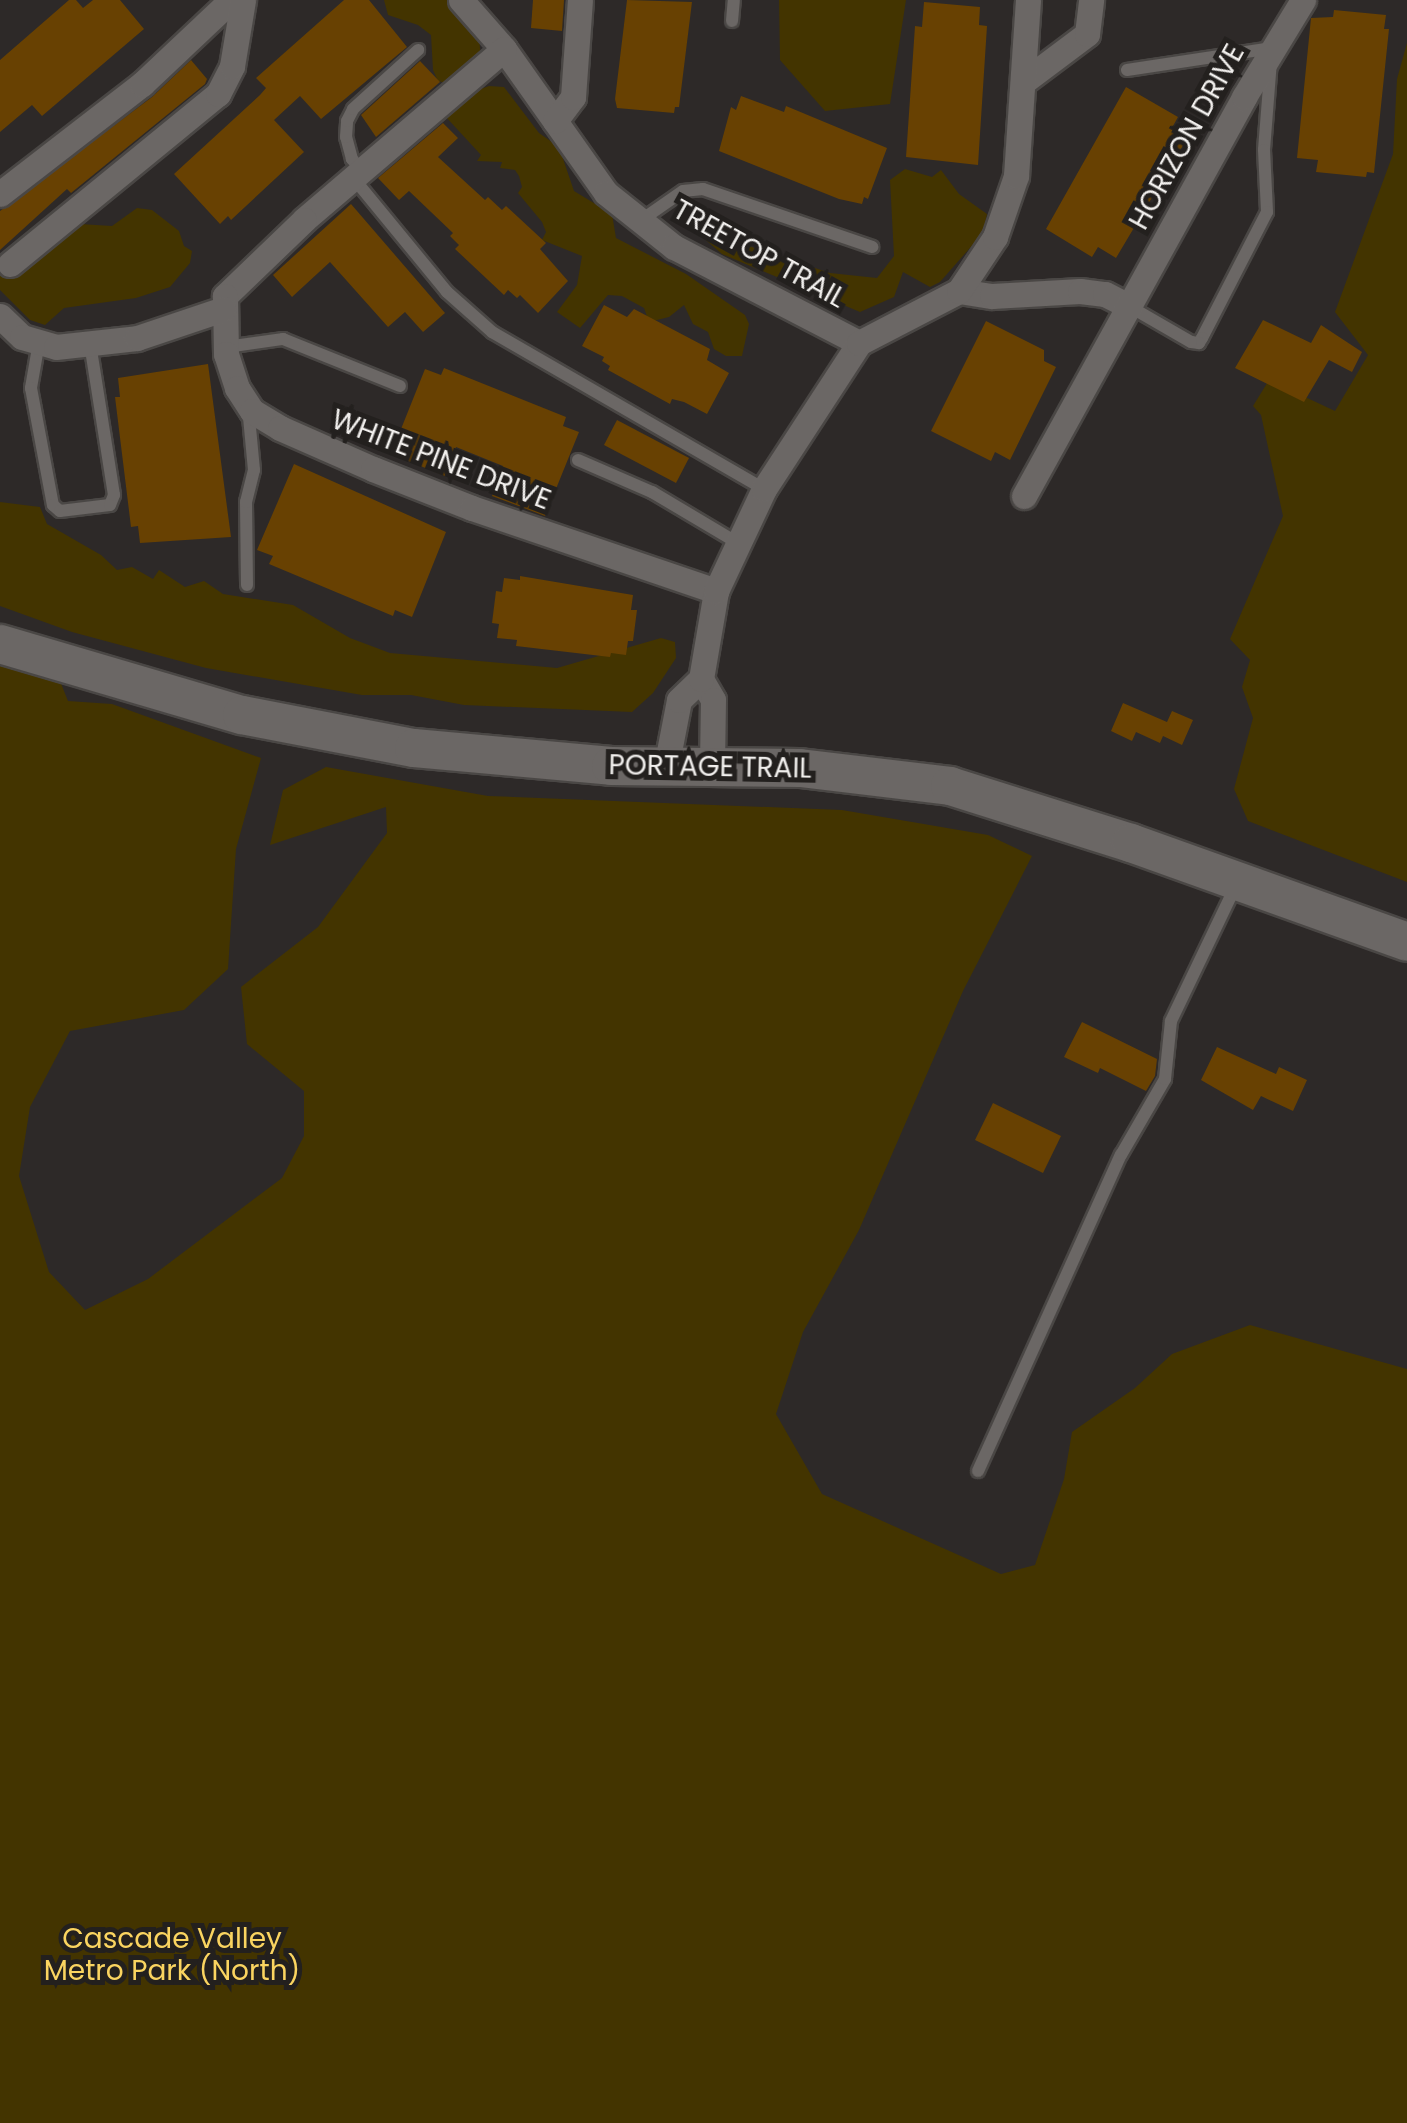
<!DOCTYPE html>
<html>
<head>
<meta charset="utf-8">
<style>
	body { margin:0 }
	#map { position:relative; width:1407px; height:2123px; overflow:hidden; background:#2d2928; font-family:Poppins,sans-serif }
	div>[style] { position:absolute }
	[style*='--x'] { left:calc(var(--x)*1px); top:calc(var(--y)*1px); width:calc(var(--w)*1px); rotate:calc(var(--a)*1deg) }
	.green>* { inset:0; background:#433400 }
	.building>* { inset:0; background:#684102 }
	.roads { filter:drop-shadow(2px 0 #4a4745) drop-shadow(-2px 0 #4a4745) drop-shadow(0 2px #4a4745) drop-shadow(0 -2px #4a4745) }
	.service>* { height:12px; margin:-6px; padding:0 6px; transform-origin:6px; border-radius:6px; background:#6b6765 }
	.minor>* { height:25px; margin:-12.5px; padding:0 12.5px; transform-origin:12.5px; border-radius:12.5px; background:#6b6765 }
	.secondary>* { height:38px; margin:-19px; padding:0 19px; transform-origin:19px; border-radius:19px; background:#6b6765 }
	span { translate:-50% -50%; white-space:nowrap; text-align:center; line-height:1.15; -webkit-text-stroke:10px #23201e; paint-order:stroke }
	.street-label { font-size:28px; color:#f1efed }
	.park-label { font-size:28px; color:#fad460 }
</style>
</head>
<body>
<div id="map">
	<div class="green">
		<i style="clip-path:polygon(384px 0,452px 0,479px 35px,481px 61px,450px 84px,438px 81px,433px 70px,431px 35px,418px 25px,388px 15px)"></i>
		<i style="clip-path:polygon(779px 0,906px 0,890px 104px,825px 111px,780px 60px)"></i>
		<i style="clip-path:polygon(1407px 43px,1407px 882px,1248px 821px,1234px 789px,1253px 718px,1242px 687px,1250px 660px,1230px 639px,1283px 516px,1261px 415px,1253px 406px,1269px 380px,1335px 411px,1368px 355px,1335px 312px,1393px 154px,1397px 79px)"></i>
		<i style="clip-path:polygon(489px 86px,504px 87px,539px 133px,559px 147px,574px 191px,612px 214px,616px 238px,686px 274px,745px 315px,749px 324px,742px 356px,726px 356px,714px 349px,708px 332px,693px 324px,684px 305px,669px 317px,649px 322px,644px 308px,622px 296px,608px 295px,580px 328px,557px 312px,577px 285px,582px 256px,542px 240px,546px 232px,542px 222px,518px 193px,522px 187px,519px 176px,515px 170px,500px 168px,502px 162px,477px 161px,481px 155px,445px 116px,470px 93px)"></i>
		<i style="clip-path:polygon(905px 169px,932px 177px,941px 170px,959px 194px,987px 214px,983px 233px,940px 282px,930px 287px,903px 272px,894px 297px,860px 312px,722px 254px,685px 222px,686px 208px,699px 212px,717px 230px,752px 247px,830px 273px,877px 278px,894px 256px,890px 180px)"></i>
		<i style="clip-path:polygon(137px 208px,152px 210px,179px 231px,184px 246px,192px 251px,190px 263px,170px 287px,136px 298px,64px 308px,45px 325px,30px 320px,0 290px,0 276px,10px 264px,34px 263px,80px 224px,112px 226px)"></i>
		<i style="clip-path:polygon(0 502px,40px 507px,47px 524px,101px 555px,117px 570px,132px 567px,153px 579px,159px 570px,185px 587px,204px 581px,223px 594px,293px 605px,350px 638px,390px 653px,557px 668px,661px 638px,675px 642px,676px 658px,653px 693px,632px 712px,464px 705px,411px 695px,362px 695px,206px 668px,72px 632px,0 606px)"></i>
		<i style="clip-path:polygon(0 662px,60px 681px,68px 701px,112px 704px,261px 758px,236px 849px,228px 969px,184px 1010px,70px 1031px,30px 1107px,19px 1176px,49px 1272px,85px 1310px,148px 1279px,282px 1178px,304px 1136px,304px 1091px,247px 1044px,241px 987px,318px 927px,387px 833px,386px 807px,270px 845px,283px 790px,326px 767px,488px 796px,842px 810px,988px 835px,1032px 856px,963px 991px,859px 1230px,803px 1332px,776px 1414px,822px 1494px,1001px 1574px,1035px 1565px,1064px 1479px,1072px 1432px,1135px 1388px,1172px 1354px,1250px 1325px,1407px 1369px,1407px 2123px,0 2123px)"></i>
	</div>
	<div class="building">
		<i style="clip-path:polygon(69px 0,76px 0,83px 8px,93px 0,120px 0,144px 29px,42px 116px,32px 105px,0 132px,0 60px)"></i>
		<i style="clip-path:polygon(344px 0,369px 0,407px 47px,321px 119px,300px 96px,274px 120px,304px 152px,231px 220px,228px 216px,220px 224px,174px 174px,260px 95px,266px 88px,256px 78px)"></i>
		<i style="clip-path:polygon(533px 0,564px 0,562px 31px,531px 28px)"></i>
		<i style="clip-path:polygon(627px 0,692px 2px,679px 107px,675px 107px,674px 113px,617px 108px,615px 99px)"></i>
		<i style="clip-path:polygon(924px 2px,980px 7px,979px 25px,987px 26px,978px 165px,906px 157px,915px 26px,922px 27px)"></i>
		<i style="clip-path:polygon(1334px 10px,1386px 15px,1384px 29px,1389px 29px,1374px 173px,1367px 172px,1366px 177px,1316px 172px,1318px 160px,1297px 158px,1311px 18px,1333px 17px)"></i>
		<i style="clip-path:polygon(191px 60px,207px 79px,205px 84px,71px 193px,67px 189px,0 250px,0 211px,152px 97px)"></i>
		<i style="clip-path:polygon(420px 61px,440px 82px,376px 137px,361px 115px)"></i>
		<i style="clip-path:polygon(1126px 87px,1178px 117px,1173px 126px,1188px 137px,1116px 258px,1098px 247px,1092px 257px,1046px 229px)"></i>
		<i style="clip-path:polygon(741px 96px,784px 112px,786px 106px,887px 148px,868px 199px,864px 197px,862px 204px,839px 199px,719px 151px,731px 107px,736px 110px)"></i>
		<i style="clip-path:polygon(443px 123px,458px 138px,438px 157px,485px 200px,488px 197px,502px 210px,506px 206px,546px 243px,540px 249px,568px 281px,538px 313px,520px 295px,517px 298px,508px 290px,504px 295px,455px 249px,459px 245px,450px 236px,453px 233px,409px 191px,399px 200px,378px 178px)"></i>
		<i style="clip-path:polygon(351px 204px,445px 313px,423px 332px,405px 312px,388px 327px,330px 262px,292px 297px,273px 275px)"></i>
		<i style="clip-path:polygon(604px 305px,627px 317px,634px 309px,710px 349px,707px 360px,729px 373px,707px 414px,684px 402px,672px 399px,670px 404px,608px 370px,610px 366px,602px 361px,604px 357px,582px 346px)"></i>
		<i style="clip-path:polygon(1263px 320px,1311px 343px,1321px 325px,1362px 352px,1352px 372px,1329px 360px,1304px 402px,1235px 368px)"></i>
		<i style="clip-path:polygon(986px 321px,1044px 350px,1044px 361px,1056px 367px,1010px 460px,995px 452px,991px 461px,931px 431px)"></i>
		<i style="clip-path:polygon(208px 364px,231px 537px,140px 543px,138px 526px,131px 527px,115px 397px,120px 397px,118px 378px)"></i>
		<i style="clip-path:polygon(444px 368px,566px 417px,563px 426px,579px 432px,545px 516px,492px 496px,503px 466px,456px 447px,445px 476px,391px 454px,425px 369px,441px 375px)"></i>
		<i style="clip-path:polygon(617px 420px,689px 458px,676px 483px,604px 445px)"></i>
		<i style="clip-path:polygon(294px 464px,446px 532px,412px 617px,395px 610px,393px 616px,269px 564px,273px 556px,257px 550px)"></i>
		<i style="clip-path:polygon(520px 576px,633px 595px,631px 610px,637px 610px,633px 641px,628px 641px,626px 655px,611px 653px,610px 657px,516px 646px,517px 640px,497px 638px,499px 624px,492px 623px,496px 591px,502px 592px,504px 578px,520px 580px)"></i>
		<i style="clip-path:polygon(1123px 703px,1167px 722px,1172px 711px,1193px 720px,1182px 745px,1163px 736px,1160px 743px,1136px 732px,1132px 741px,1111px 731px)"></i>
		<i style="clip-path:polygon(1082px 1022px,1157px 1059px,1155px 1076px,1146px 1091px,1100px 1068px,1098px 1073px,1064px 1057px)"></i>
		<i style="clip-path:polygon(1217px 1047px,1276px 1074px,1279px 1067px,1307px 1080px,1293px 1111px,1261px 1096px,1253px 1110px,1201px 1080px)"></i>
		<i style="clip-path:polygon(993px 1103px,1061px 1136px,1043px 1173px,975px 1140px)"></i>
	</div>
	<div class="roads">
		<div class="service">
			<i style="--x:732;--y:21;--w:21;--a:-85"></i>
			<i style="--x:1127;--y:70;--w:147;--a:-8.6"></i>
			<i style="--x:1272;--y:48;--w:102;--a:94.5"></i>
			<i style="--x:1264;--y:150;--w:62;--a:87.2"></i>
			<i style="--x:1267;--y:212;--w:142;--a:117.3"></i>
			<i style="--x:1202;--y:338;--w:6;--a:121"></i>
			<i style="--x:1199;--y:343;--w:8;--a:-173"></i>
			<i style="--x:1191;--y:342;--w:74;--a:-150"></i>
			<i style="--x:362;--y:171;--w:16;--a:-130"></i>
			<i style="--x:352;--y:159;--w:23;--a:-105"></i>
			<i style="--x:346;--y:137;--w:16;--a:-86"></i>
			<i style="--x:347;--y:121;--w:13;--a:-63"></i>
			<i style="--x:353;--y:109;--w:88;--a:-42.2"></i>
			<i style="--x:355;--y:180;--w:145;--a:50.6"></i>
			<i style="--x:447;--y:292;--w:60;--a:41.6"></i>
			<i style="--x:492;--y:332;--w:314;--a:30"></i>
			<i style="--x:640;--y:221;--w:52;--a:-34.9"></i>
			<i style="--x:683;--y:191;--w:20;--a:-6"></i>
			<i style="--x:703;--y:189;--w:179;--a:18.9"></i>
			<i style="--x:39;--y:342;--w:47;--a:99.9"></i>
			<i style="--x:31;--y:388;--w:119;--a:79.4"></i>
			<i style="--x:53;--y:505;--w:9;--a:41"></i>
			<i style="--x:60;--y:511;--w:50;--a:-6.8"></i>
			<i style="--x:110;--y:505;--w:11;--a:-68"></i>
			<i style="--x:114;--y:495;--w:154;--a:-99"></i>
			<i style="--x:226;--y:347;--w:58;--a:-8"></i>
			<i style="--x:283;--y:339;--w:126;--a:21.9"></i>
			<i style="--x:578;--y:460;--w:81;--a:23.4"></i>
			<i style="--x:652;--y:492;--w:100;--a:30.7"></i>
			<i style="--x:247;--y:585;--w:83;--a:-90.7"></i>
			<i style="--x:246;--y:502;--w:33;--a:-76"></i>
			<i style="--x:254;--y:470;--w:63;--a:-95.4"></i>
			<i style="--x:978;--y:1471;--w:347;--a:-65.7"></i>
			<i style="--x:1121;--y:1155;--w:88;--a:-59.9"></i>
			<i style="--x:1165;--y:1079;--w:58;--a:-84.1"></i>
			<i style="--x:1171;--y:1021;--w:153;--a:-64.4"></i>
		</div>
		<div class="minor">
			<i style="--x:461;--y:0;--w:65;--a:48.7"></i>
			<i style="--x:504;--y:49;--w:176;--a:54.7"></i>
			<i style="--x:606;--y:193;--w:87;--a:38.5"></i>
			<i style="--x:674;--y:247;--w:208;--a:27.4"></i>
			<i style="--x:504;--y:49;--w:263;--a:139.5"></i>
			<i style="--x:304;--y:220;--w:110;--a:136.1"></i>
			<i style="--x:225;--y:296;--w:58;--a:89"></i>
			<i style="--x:226;--y:354;--w:36;--a:72"></i>
			<i style="--x:237;--y:388;--w:27;--a:57"></i>
			<i style="--x:252;--y:411;--w:33;--a:31"></i>
			<i style="--x:280;--y:428;--w:102;--a:23.8"></i>
			<i style="--x:373;--y:469;--w:106;--a:21.5"></i>
			<i style="--x:472;--y:508;--w:258;--a:18.8"></i>
			<i style="--x:1023;--y:82;--w:80;--a:-36.9"></i>
			<i style="--x:1087;--y:34;--w:34;--a:-83"></i>
			<i style="--x:555;--y:121;--w:30;--a:-53"></i>
			<i style="--x:573;--y:97;--w:97;--a:-85.9"></i>
			<i style="--x:0;--y:194;--w:180;--a:-37.8"></i>
			<i style="--x:142;--y:84;--w:122;--a:-43.3"></i>
			<i style="--x:10;--y:264;--w:269;--a:-39.3"></i>
			<i style="--x:218;--y:94;--w:31;--a:-63"></i>
			<i style="--x:232;--y:66;--w:67;--a:-80.5"></i>
			<i style="--x:959;--y:291;--w:33;--a:9"></i>
			<i style="--x:992;--y:296;--w:88;--a:-3.3"></i>
			<i style="--x:1080;--y:291;--w:25;--a:7"></i>
			<i style="--x:1105;--y:294;--w:25;--a:27"></i>
			<i style="--x:0;--y:316;--w:30;--a:44"></i>
			<i style="--x:22;--y:337;--w:35;--a:16"></i>
			<i style="--x:56;--y:347;--w:81;--a:-6.3"></i>
			<i style="--x:137;--y:338;--w:91;--a:-18.6"></i>
			<i style="--x:1024;--y:496;--w:456;--a:-61.1"></i>
			<i style="--x:1244;--y:97;--w:114;--a:-58.7"></i>
			<i style="--x:701;--y:679;--w:24;--a:60"></i>
			<i style="--x:713;--y:700;--w:67;--a:90.9"></i>
			<i style="--x:666;--y:767;--w:68;--a:-79"></i>
			<i style="--x:679;--y:700;--w:30;--a:-44"></i>
			<i style="--x:701;--y:679;--w:89;--a:-80.3"></i>
			<i style="--x:716;--y:591;--w:113;--a:-64.8"></i>
			<i style="--x:764;--y:489;--w:174;--a:-56.9"></i>
			<i style="--x:859;--y:343;--w:113;--a:-27.5"></i>
			<i style="--x:959;--y:291;--w:65;--a:-56.3"></i>
			<i style="--x:995;--y:237;--w:65;--a:-71"></i>
			<i style="--x:1016;--y:176;--w:176;--a:-86.1"></i>
		</div>
		<div class="secondary">
			<i style="--x:0;--y:644;--w:252;--a:16.4"></i>
			<i style="--x:242;--y:715;--w:175;--a:10.9"></i>
			<i style="--x:414;--y:748;--w:198;--a:5.2"></i>
			<i style="--x:611;--y:766;--w:189;--a:0.6"></i>
			<i style="--x:800;--y:768;--w:151;--a:6.8"></i>
			<i style="--x:950;--y:786;--w:190;--a:17.5"></i>
			<i style="--x:1131;--y:843;--w:293;--a:19.7"></i>
		</div>
	</div>
	<div class="street-label">
		<span style="left:1187px;top:137px;rotate:-61deg">HORIZON DRIVE</span>
		<span style="left:759px;top:254px;rotate:29deg">TREETOP TRAIL</span>
		<span style="left:441px;top:460px;rotate:21deg">WHITE PINE DRIVE</span>
		<span style="left:710px;top:767px;rotate:1deg">PORTAGE TRAIL</span>
	</div>
	<div class="park-label">
		<span style="left:172px;top:1955px">Cascade Valley<br>Metro Park (North)</span>
	</div>
</div>
</body>
</html>
